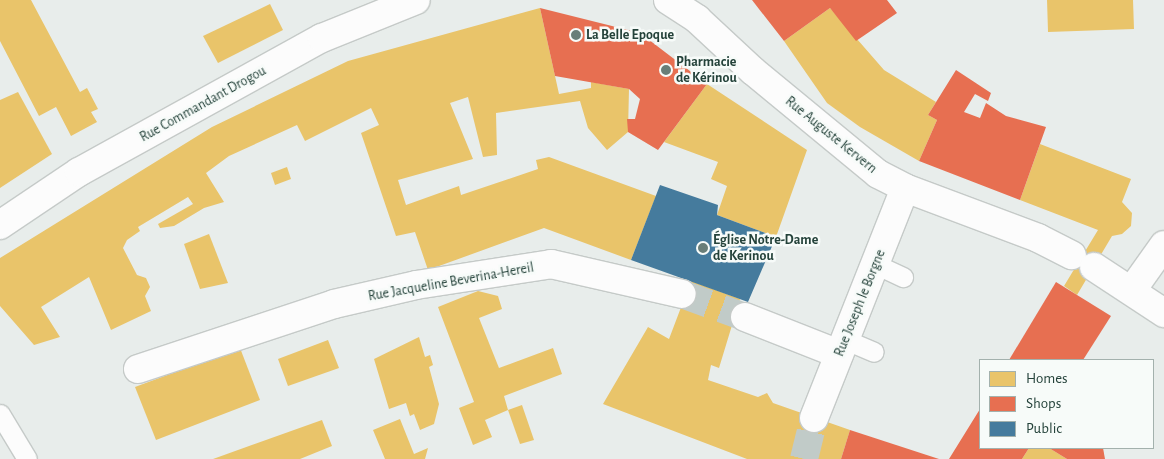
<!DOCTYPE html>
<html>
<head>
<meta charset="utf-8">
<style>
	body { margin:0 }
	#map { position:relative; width:1164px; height:459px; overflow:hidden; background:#e8edeb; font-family:"Alegreya Sans",sans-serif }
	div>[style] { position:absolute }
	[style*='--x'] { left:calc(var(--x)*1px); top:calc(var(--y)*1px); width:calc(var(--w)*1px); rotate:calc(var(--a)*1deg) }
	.homes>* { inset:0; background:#e9c46a }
	.shops>* { inset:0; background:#e76f51 }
	.public>* { inset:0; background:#457b9d }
	.street-tunnel>* { height:28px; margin-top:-14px; transform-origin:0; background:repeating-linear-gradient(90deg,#c1cbc8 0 28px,transparent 0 42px) }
	.roads { filter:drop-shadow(1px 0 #c5cac8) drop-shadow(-1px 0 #c5cac8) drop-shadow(0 1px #c5cac8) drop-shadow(0 -1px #c5cac8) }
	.lane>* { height:19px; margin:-9.5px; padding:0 9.5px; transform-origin:9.5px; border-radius:9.5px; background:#fcfcfc }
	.street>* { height:28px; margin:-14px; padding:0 14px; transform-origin:14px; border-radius:14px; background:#fcfcfc }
	.secondary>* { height:28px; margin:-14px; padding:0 14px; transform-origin:14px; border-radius:14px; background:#fcfcfc }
	.dots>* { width:14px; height:14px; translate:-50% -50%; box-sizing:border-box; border:2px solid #f7fbf9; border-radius:50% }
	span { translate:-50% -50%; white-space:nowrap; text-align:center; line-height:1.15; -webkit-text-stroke:5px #f7fbf9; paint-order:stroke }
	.poi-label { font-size:14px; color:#24423a; font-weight:700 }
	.left { translate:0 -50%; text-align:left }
	.street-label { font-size:14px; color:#24423a }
	.legend { position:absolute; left:979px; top:359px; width:175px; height:90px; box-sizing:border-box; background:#f7fbf9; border:1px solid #a3b1ad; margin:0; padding:6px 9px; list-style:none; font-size:15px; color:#24423a }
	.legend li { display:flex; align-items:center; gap:10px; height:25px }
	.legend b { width:25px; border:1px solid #a3b1ad }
</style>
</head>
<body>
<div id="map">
	<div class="homes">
		<i style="clip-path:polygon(0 0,31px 0,80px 92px,87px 88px,98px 109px,91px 112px,97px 122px,71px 136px,56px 107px,39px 116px,0 41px)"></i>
		<i style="clip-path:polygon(1047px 0,1133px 0,1134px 29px,1048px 32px)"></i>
		<i style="clip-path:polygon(270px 4px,283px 30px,218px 63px,203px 36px)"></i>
		<i style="clip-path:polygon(540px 8px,559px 94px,591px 88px,591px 82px,629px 89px,628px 132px,607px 150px,588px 128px,580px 101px,496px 113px,497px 155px,483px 157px,468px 97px,450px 103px,473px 159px,398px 180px,406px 205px,459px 186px,461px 195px,538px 169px,536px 160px,549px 157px,656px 196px,631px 260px,544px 228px,428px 270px,415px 232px,396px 236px,361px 133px,379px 125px,371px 108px,305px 141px,297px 125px,229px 156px,206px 173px,224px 202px,204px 208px,174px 226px,160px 228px,158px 224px,193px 204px,188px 197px,138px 227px,140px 231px,127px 240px,123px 248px,137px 275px,146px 278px,150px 287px,145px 296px,151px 311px,111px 330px,89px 277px,41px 307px,60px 337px,34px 345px,0 306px,0 258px,212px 127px,348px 61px)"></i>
		<i style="clip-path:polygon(830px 8px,884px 70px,936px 102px,928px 115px,937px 120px,919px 161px,860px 127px,827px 103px,784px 41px)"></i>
		<i style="clip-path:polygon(707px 84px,807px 150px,776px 237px,717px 215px,727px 186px,711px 179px,718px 162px,664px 142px)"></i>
		<i style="clip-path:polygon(18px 92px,52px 154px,0 188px,0 100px)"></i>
		<i style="clip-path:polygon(1040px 144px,1131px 179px,1122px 202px,1132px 213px,1131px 226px,1122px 234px,1112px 236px,1077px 295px,1064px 286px,1098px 230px,1020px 200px)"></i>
		<i style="clip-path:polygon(287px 167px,291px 179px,275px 185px,271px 173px)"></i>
		<i style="clip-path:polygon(209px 234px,228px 283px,200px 289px,184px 244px)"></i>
		<i style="clip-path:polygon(691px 281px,740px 299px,719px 368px,711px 365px,708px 380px,758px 397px,767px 393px,773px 403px,850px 430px,841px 459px,747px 459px,603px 404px,648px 327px,669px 339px)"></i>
		<i style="clip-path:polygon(478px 291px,498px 296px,502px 309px,479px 318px,499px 368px,553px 348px,562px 374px,504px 396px,508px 410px,485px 420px,492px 437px,473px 445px,459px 408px,474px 402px,438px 307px)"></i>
		<i style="clip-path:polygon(419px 337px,425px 357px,430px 355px,433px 365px,429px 367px,439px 404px,434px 424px,420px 430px,414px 414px,410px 416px,406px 403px,389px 409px,374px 359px)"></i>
		<i style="clip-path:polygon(328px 340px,339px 368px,288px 386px,278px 359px)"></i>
		<i style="clip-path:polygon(240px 348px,260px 400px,156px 440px,135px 387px)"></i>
		<i style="clip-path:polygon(522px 405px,534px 440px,520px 444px,508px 410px)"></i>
		<i style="clip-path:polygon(400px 419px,414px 454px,428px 448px,425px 459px,385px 459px,373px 430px)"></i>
		<i style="clip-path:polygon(322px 420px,332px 446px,300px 459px,213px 459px)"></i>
		<i style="clip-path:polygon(1029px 448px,1049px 448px,1067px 459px,1022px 459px)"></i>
	</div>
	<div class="shops">
		<i style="clip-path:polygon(752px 0,887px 0,897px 13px,856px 41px,830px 8px,784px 41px)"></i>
		<i style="clip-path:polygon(540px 8px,640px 33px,707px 84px,658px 150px,628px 132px,627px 119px,635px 119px,640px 99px,629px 89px,555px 76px)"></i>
		<i style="clip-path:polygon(956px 70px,991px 93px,988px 101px,975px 94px,964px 112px,980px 118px,986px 103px,1006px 116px,1046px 127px,1020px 200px,919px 161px,937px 120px,928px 115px)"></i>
		<i style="clip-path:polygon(1056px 282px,1111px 316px,1083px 360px,1009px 360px)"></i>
		<i style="clip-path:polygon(980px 409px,980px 448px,1029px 448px,1022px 459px,949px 459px)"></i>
		<i style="clip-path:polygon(850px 430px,939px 459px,841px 459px)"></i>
		<i style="clip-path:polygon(1049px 448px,1103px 448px,1105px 459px,1067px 459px)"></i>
	</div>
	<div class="public">
		<i style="clip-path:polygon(660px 185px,718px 205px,717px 215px,776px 237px,748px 302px,631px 260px)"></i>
	</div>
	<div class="street-tunnel">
		<i style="--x:682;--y:294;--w:67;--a:20.1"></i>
		<i style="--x:804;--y:459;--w:42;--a:-76.3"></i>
	</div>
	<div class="roads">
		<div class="lane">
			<i style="--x:875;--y:264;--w:31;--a:25"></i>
			<i style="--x:846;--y:340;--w:30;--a:23"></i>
			<i style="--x:0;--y:414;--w:52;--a:59"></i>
		</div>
		<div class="street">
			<i style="--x:1132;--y:290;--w:55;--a:-54.6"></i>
			<i style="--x:745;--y:317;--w:101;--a:21.5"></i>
			<i style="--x:138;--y:369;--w:206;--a:-18.3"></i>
			<i style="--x:334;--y:304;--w:84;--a:-13"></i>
			<i style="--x:416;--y:285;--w:137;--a:-8.8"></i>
			<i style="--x:551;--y:264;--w:134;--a:12.9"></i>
			<i style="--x:814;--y:418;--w:247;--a:-68.4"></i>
		</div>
		<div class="secondary">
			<i style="--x:668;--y:0;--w:35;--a:33"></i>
			<i style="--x:697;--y:19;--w:76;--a:42.9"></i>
			<i style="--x:753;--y:71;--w:162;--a:39.5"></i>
			<i style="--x:878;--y:174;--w:30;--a:27"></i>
			<i style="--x:905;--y:188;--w:142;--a:20.6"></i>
			<i style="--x:1038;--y:238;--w:38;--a:27"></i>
			<i style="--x:0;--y:225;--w:95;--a:-33.9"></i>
			<i style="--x:79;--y:172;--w:277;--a:-28.9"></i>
			<i style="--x:322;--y:38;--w:101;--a:-22"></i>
			<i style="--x:1094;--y:267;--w:84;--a:33.3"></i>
		</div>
	</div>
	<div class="dots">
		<i style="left:576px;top:35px;background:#697e78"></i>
		<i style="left:666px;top:70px;background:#697e78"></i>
		<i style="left:703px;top:248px;background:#697e78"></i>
	</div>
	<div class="poi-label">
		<span class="left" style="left:586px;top:35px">La Belle Epoque</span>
		<span class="left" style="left:676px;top:70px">Pharmacie<br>de Kérinou</span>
		<span class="left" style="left:713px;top:248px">Église Notre-Dame<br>de Kerinou</span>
	</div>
	<div class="street-label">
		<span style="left:203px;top:104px;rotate:-29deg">Rue Commandant Drogou</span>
		<span style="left:831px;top:135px;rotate:39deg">Rue Auguste Kervern</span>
		<span style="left:451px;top:282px;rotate:-10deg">Rue Jacqueline Beverina-Hereil</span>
		<span style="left:860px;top:303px;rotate:-68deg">Rue Joseph le Borgne</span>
	</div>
	<ul class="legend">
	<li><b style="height:14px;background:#e9c46a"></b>Homes</li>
	<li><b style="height:14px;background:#e76f51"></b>Shops</li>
	<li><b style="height:14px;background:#457b9d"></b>Public</li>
	</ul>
</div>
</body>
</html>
